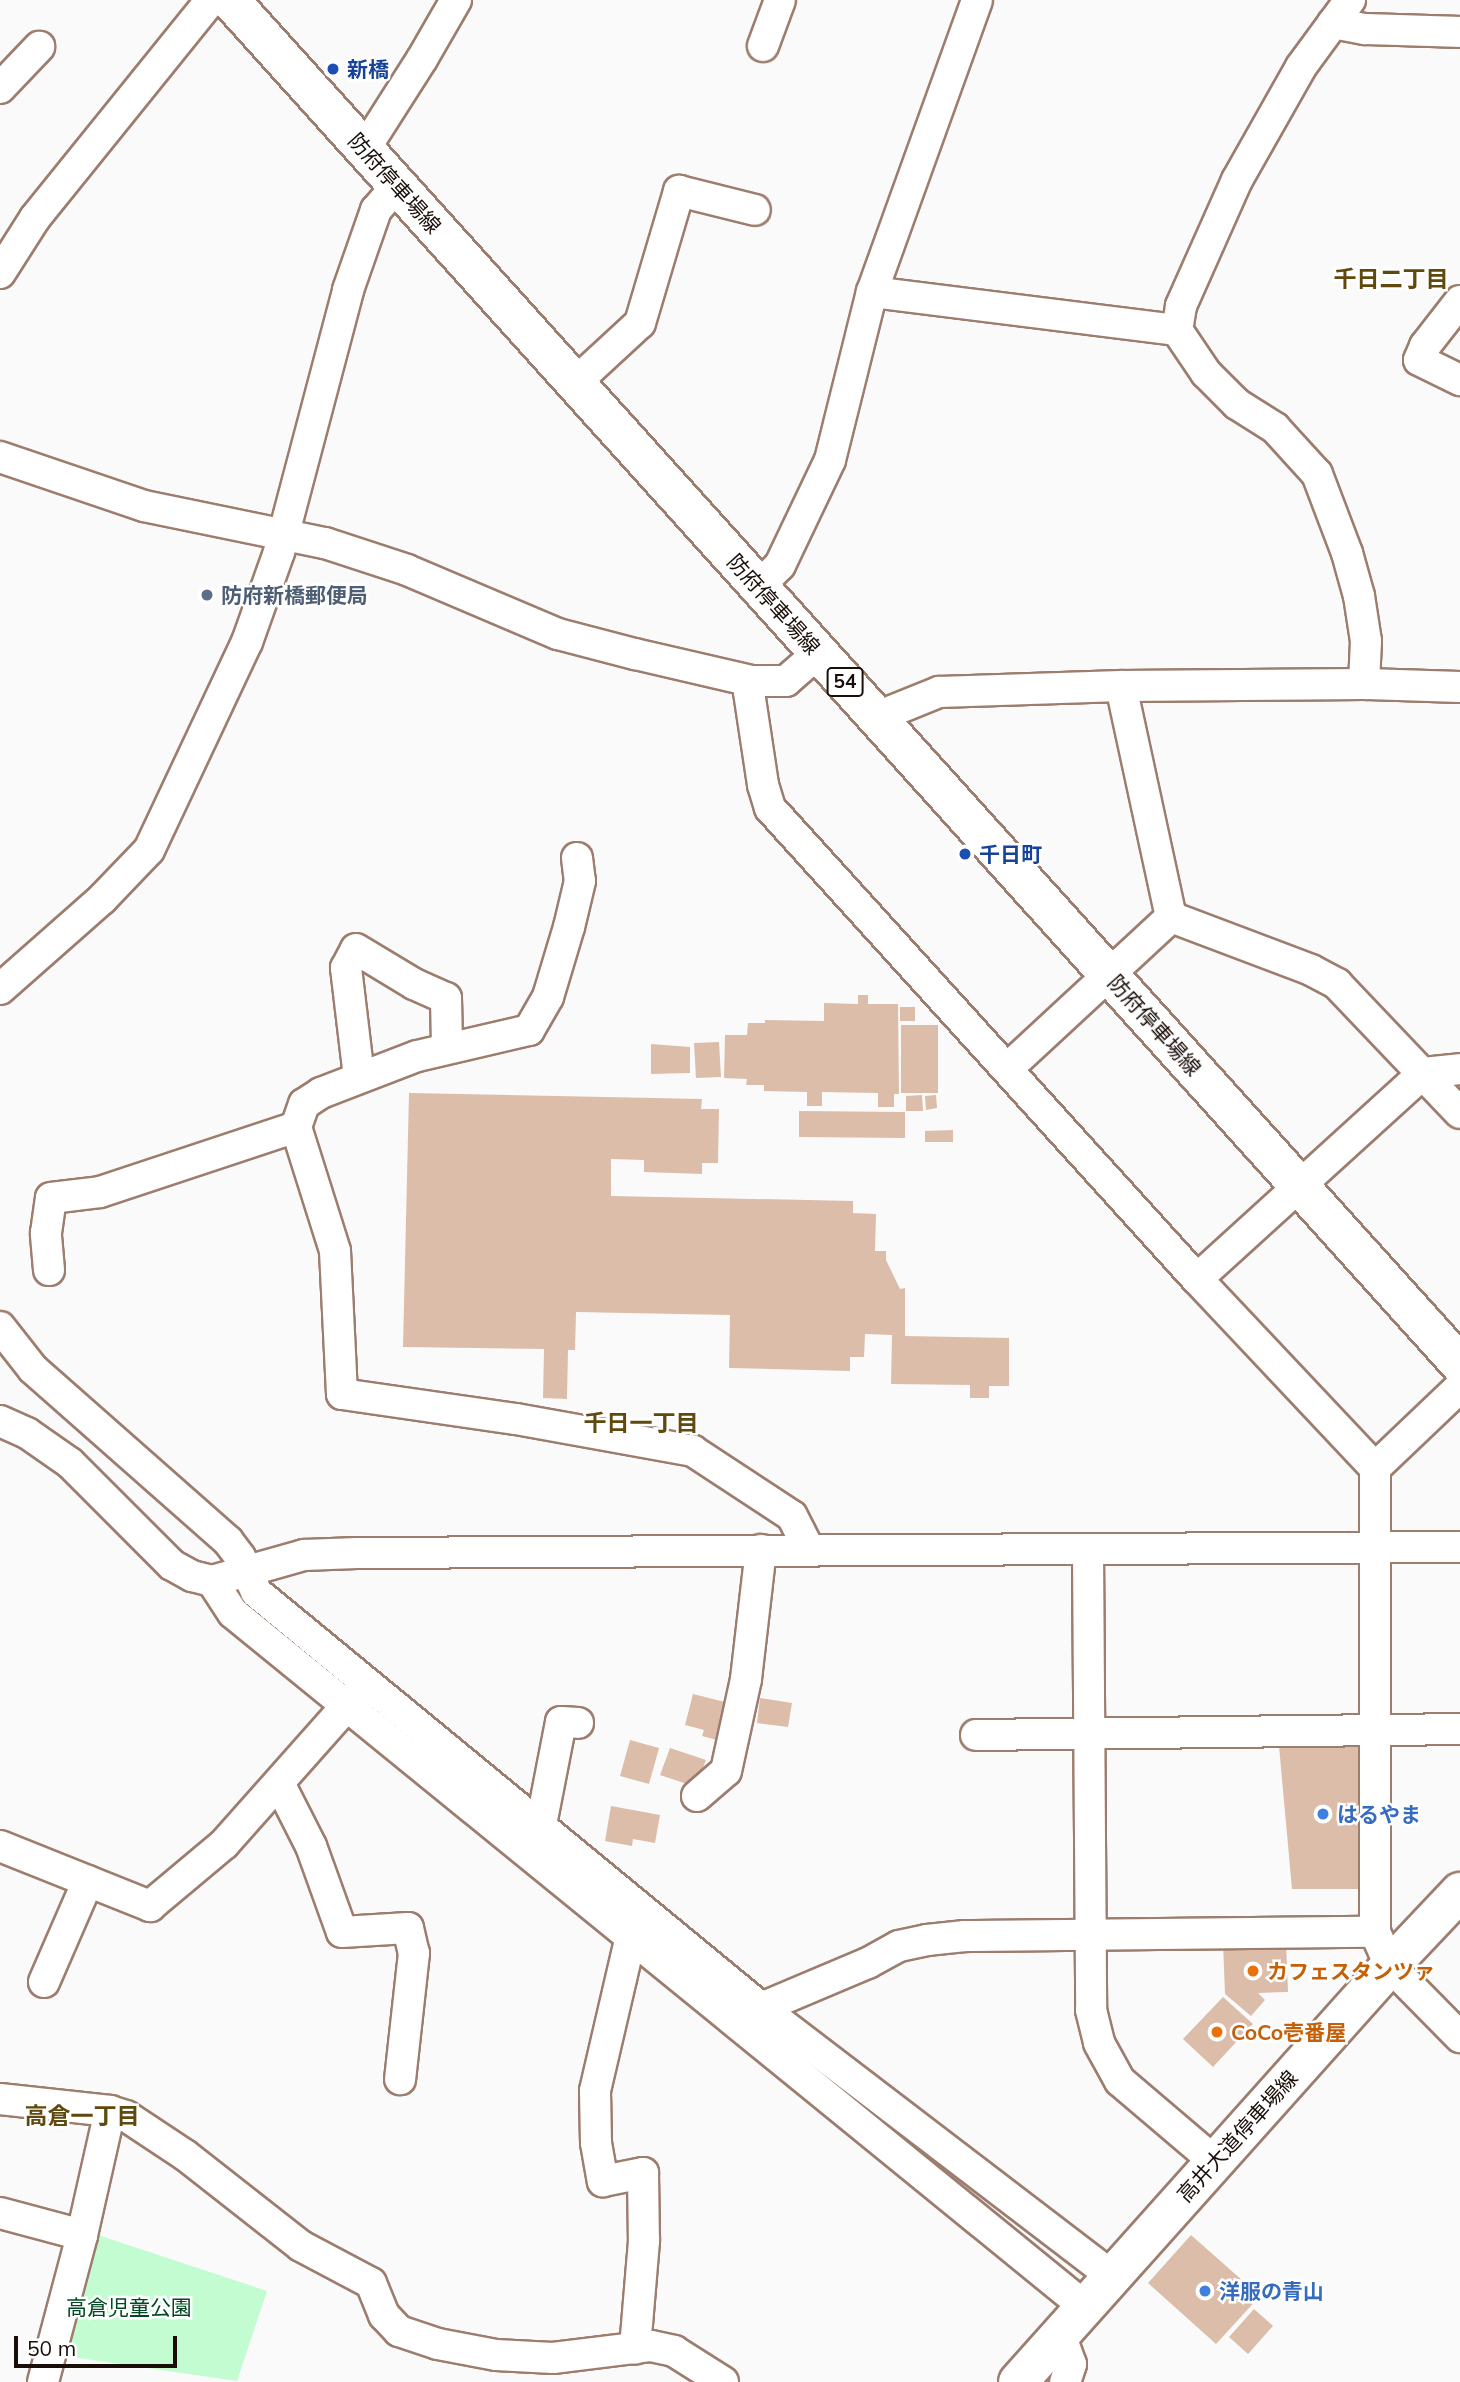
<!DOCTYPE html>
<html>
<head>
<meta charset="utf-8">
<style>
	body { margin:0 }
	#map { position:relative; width:1460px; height:2382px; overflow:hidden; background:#fafafa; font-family:Mulish,"Noto Sans JP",sans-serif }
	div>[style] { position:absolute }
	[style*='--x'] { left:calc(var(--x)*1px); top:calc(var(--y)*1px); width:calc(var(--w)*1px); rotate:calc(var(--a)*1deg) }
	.green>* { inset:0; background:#c3fcd1 }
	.building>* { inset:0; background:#dcbda9 }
	.roads { filter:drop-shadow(2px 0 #9c7d6e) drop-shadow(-2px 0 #9c7d6e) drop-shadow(0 2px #9c7d6e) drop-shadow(0 -2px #9c7d6e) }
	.minor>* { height:30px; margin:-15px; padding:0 15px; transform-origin:15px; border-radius:15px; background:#fff }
	.major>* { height:38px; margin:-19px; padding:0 19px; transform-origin:19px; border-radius:19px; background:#fff }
	.dots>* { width:19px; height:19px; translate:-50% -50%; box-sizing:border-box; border:4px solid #fff; border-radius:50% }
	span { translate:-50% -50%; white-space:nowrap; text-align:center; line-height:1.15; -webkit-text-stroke:5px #fff; paint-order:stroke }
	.shield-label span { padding:2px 5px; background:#fff; border:2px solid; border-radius:5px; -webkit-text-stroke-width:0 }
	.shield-label { font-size:19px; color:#190e08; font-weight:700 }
	.transit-label { font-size:21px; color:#164399; font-weight:700 }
	.left { translate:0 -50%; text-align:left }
	.street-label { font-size:21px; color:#190e08 }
	.service-label { font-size:21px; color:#4e5e75; font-weight:700 }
	.shop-label { font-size:21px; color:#366cbe; font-weight:700 }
	.food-label { font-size:21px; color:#c56008; font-weight:700 }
	.park-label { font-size:21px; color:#024923 }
	.neighbourhood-label { font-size:23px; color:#60490c; font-weight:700 }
	.scale { position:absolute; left:14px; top:2336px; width:163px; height:32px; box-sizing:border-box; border:4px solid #190e08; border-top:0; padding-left:9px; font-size:21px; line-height:24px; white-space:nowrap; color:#190e08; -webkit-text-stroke:5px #fff; paint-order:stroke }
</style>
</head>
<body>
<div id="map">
	<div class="green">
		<i style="clip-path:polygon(83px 2230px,267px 2291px,237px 2381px,72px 2357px,50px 2357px)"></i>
	</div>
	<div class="building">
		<i style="clip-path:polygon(858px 995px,868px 995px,868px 1004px,898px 1004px,899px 1094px,894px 1094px,894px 1107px,878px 1107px,878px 1093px,822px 1092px,822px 1106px,807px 1106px,807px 1092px,764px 1091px,764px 1085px,746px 1085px,747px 1079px,724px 1078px,725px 1035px,747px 1035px,748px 1023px,765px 1023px,765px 1020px,824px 1021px,824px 1003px,858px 1004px)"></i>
		<i style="clip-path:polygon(900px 1007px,915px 1007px,915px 1021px,900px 1021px)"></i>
		<i style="clip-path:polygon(901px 1025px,938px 1025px,938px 1093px,901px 1093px)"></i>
		<i style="clip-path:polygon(719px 1042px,721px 1077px,696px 1078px,694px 1043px)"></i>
		<i style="clip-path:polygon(651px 1044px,690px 1047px,690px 1073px,651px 1074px)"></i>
		<i style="clip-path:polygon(409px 1093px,702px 1099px,701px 1109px,719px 1109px,718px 1163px,702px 1163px,702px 1174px,644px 1172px,644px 1160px,611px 1159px,611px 1196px,853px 1201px,853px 1213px,876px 1214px,875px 1251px,886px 1251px,886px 1260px,900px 1289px,905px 1288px,905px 1336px,1009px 1338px,1009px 1386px,989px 1386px,989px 1398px,970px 1398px,970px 1385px,891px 1384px,892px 1335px,865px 1334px,864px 1357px,850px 1357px,850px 1371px,729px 1368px,730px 1315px,576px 1312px,575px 1350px,568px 1350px,567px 1399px,543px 1398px,544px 1349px,403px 1347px)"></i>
		<i style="clip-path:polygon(922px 1095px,923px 1111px,906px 1111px,906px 1096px)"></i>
		<i style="clip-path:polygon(936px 1095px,937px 1108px,926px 1110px,925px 1096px)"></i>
		<i style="clip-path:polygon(799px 1111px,905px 1112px,905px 1138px,799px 1137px)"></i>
		<i style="clip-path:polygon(953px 1130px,953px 1142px,925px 1142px,925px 1131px)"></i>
		<i style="clip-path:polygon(693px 1694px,729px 1703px,724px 1742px,702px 1736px,704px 1730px,685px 1725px)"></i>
		<i style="clip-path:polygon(760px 1698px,792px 1703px,788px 1727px,757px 1723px)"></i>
		<i style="clip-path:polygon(630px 1740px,659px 1748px,649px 1784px,620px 1776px)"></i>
		<i style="clip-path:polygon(1279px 1746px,1359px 1746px,1359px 1889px,1292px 1889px)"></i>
		<i style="clip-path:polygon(670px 1748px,706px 1760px,696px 1787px,660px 1775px)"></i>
		<i style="clip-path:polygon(611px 1806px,660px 1815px,655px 1843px,633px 1839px,632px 1846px,605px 1841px)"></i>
		<i style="clip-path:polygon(1286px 1941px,1288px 1992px,1258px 1993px,1265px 2000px,1251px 2016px,1225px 1994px,1223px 1943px)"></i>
		<i style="clip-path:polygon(1223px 1997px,1253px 2024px,1213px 2067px,1183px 2039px)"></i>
		<i style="clip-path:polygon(1191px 2235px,1260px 2296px,1216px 2344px,1148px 2283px)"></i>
		<i style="clip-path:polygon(1254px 2309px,1273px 2326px,1248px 2354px,1229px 2337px)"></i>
	</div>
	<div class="roads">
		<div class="minor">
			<i style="--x:1350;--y:0;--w:83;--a:126.2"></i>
			<i style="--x:1301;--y:67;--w:130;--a:119.5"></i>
			<i style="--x:1237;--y:180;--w:138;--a:114"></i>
			<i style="--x:1181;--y:306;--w:24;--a:99"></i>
			<i style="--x:1177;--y:330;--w:52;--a:56"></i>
			<i style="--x:1206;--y:373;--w:44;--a:45"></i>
			<i style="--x:1237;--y:404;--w:45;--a:32.3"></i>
			<i style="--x:1275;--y:428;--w:62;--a:47.6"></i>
			<i style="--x:1317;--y:474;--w:85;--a:69.2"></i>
			<i style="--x:1347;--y:553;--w:45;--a:74.4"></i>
			<i style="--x:1359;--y:596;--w:46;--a:81.2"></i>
			<i style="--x:1366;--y:641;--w:43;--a:92.7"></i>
			<i style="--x:1333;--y:23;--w:33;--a:11"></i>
			<i style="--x:1365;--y:29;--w:95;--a:1.8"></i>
			<i style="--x:763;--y:46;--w:49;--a:-69.7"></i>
			<i style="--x:0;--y:88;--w:57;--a:-46.4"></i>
			<i style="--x:364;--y:150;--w:108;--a:-57.5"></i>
			<i style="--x:422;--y:59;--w:68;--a:-60"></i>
			<i style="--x:0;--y:273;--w:65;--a:-57.5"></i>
			<i style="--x:35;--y:218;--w:280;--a:-51.1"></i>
			<i style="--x:872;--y:292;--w:307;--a:7.1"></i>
			<i style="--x:1460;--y:301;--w:57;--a:127.9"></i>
			<i style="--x:1425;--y:346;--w:15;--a:113"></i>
			<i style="--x:1419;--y:360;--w:46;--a:26"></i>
			<i style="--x:576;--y:382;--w:87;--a:-42.7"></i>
			<i style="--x:640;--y:323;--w:138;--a:-73.5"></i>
			<i style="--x:679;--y:191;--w:78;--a:14"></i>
			<i style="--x:0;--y:457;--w:152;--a:18.8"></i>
			<i style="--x:144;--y:506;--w:185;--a:11.6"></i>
			<i style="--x:325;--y:543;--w:86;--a:18.2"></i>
			<i style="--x:407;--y:570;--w:164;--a:23"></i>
			<i style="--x:558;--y:634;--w:80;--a:14.6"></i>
			<i style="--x:635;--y:654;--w:119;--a:13.1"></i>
			<i style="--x:751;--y:681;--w:35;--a:0"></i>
			<i style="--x:786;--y:681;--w:43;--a:-41.2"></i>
			<i style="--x:758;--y:587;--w:31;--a:-45"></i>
			<i style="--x:780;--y:565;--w:116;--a:-64.5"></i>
			<i style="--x:830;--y:460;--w:173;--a:-76"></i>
			<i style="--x:872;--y:292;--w:310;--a:-70.2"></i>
			<i style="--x:751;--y:681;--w:11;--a:100"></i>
			<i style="--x:749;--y:692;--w:94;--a:81.4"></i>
			<i style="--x:763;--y:785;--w:24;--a:73"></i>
			<i style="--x:770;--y:808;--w:636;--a:47.81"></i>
			<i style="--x:1197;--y:1279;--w:260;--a:46.7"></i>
			<i style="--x:1375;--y:1468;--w:464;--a:90"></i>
			<i style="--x:1121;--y:686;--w:236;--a:77.8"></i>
			<i style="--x:877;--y:717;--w:67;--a:-22"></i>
			<i style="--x:939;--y:692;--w:182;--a:-1.9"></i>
			<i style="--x:1121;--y:686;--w:243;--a:-0.5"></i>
			<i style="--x:1364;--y:684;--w:96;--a:1.8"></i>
			<i style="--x:577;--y:858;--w:23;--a:83"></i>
			<i style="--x:580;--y:881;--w:47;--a:103.4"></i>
			<i style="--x:569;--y:927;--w:73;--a:106.7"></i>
			<i style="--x:548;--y:997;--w:38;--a:120"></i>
			<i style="--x:529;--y:1030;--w:115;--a:166.9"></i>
			<i style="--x:417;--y:1056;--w:103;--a:158.9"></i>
			<i style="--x:321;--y:1093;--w:20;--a:147"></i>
			<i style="--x:304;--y:1104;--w:24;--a:109"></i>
			<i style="--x:296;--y:1127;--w:130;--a:72.5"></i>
			<i style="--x:335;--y:1251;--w:143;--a:87.2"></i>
			<i style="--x:342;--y:1394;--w:176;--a:8.2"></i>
			<i style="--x:516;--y:1419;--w:180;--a:10.2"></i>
			<i style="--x:693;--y:1451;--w:118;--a:33.3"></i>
			<i style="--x:792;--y:1516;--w:37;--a:63"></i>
			<i style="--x:1171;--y:917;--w:150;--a:20.7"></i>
			<i style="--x:1311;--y:970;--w:30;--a:28"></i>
			<i style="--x:1337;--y:984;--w:178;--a:46.4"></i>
			<i style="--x:0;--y:989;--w:136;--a:-41.4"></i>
			<i style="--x:102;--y:899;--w:68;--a:-46.2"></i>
			<i style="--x:149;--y:850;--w:230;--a:-64.8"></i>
			<i style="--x:247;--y:642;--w:96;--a:-70.4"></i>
			<i style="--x:279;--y:552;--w:271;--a:-75.2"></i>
			<i style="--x:348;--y:290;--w:85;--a:-70.7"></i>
			<i style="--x:376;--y:210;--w:32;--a:-49"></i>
			<i style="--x:1008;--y:1068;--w:222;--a:-42.8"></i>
			<i style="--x:359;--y:1077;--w:110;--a:-96.8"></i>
			<i style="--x:346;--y:968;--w:21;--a:-62"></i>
			<i style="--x:356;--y:949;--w:68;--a:31.1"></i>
			<i style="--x:414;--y:984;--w:35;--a:24"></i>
			<i style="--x:446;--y:998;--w:49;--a:88.8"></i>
			<i style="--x:49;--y:1270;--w:37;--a:-95"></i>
			<i style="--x:46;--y:1233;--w:35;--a:-82"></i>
			<i style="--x:51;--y:1198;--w:49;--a:-7"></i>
			<i style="--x:100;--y:1192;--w:206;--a:-18.3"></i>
			<i style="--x:1197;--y:1279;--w:306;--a:-42.3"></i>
			<i style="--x:1423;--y:1073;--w:37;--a:-6"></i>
			<i style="--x:0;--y:1327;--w:53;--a:51.8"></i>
			<i style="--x:33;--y:1369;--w:260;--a:41.4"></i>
			<i style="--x:228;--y:1541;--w:20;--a:53"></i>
			<i style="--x:240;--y:1557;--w:38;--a:65"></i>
			<i style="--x:256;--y:1592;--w:653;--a:39.47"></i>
			<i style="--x:760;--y:2007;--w:443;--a:37.4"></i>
			<i style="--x:0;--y:1421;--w:30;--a:24"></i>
			<i style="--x:27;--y:1433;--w:52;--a:34.9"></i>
			<i style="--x:70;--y:1463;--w:144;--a:45"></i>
			<i style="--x:172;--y:1565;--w:23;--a:29"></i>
			<i style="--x:192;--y:1576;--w:21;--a:14"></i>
			<i style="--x:212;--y:1581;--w:96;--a:-15.8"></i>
			<i style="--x:304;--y:1555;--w:53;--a:-2.2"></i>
			<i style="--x:357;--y:1553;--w:1103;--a:-0.31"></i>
			<i style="--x:1375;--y:1468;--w:117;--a:-43.6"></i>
			<i style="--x:1088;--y:1550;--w:460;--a:89.6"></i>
			<i style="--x:1091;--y:2010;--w:34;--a:76"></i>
			<i style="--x:1099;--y:2043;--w:43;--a:61.1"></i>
			<i style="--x:1120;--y:2081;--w:123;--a:40.4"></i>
			<i style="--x:212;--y:1581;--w:38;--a:57"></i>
			<i style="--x:233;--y:1613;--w:1099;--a:39.16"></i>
			<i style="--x:976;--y:1735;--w:484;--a:-0.7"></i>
			<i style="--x:279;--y:1783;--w:71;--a:63.1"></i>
			<i style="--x:311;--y:1846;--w:91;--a:70.2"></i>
			<i style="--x:342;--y:1932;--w:66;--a:-3.5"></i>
			<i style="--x:408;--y:1928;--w:26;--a:77"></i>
			<i style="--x:414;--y:1953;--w:127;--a:96.3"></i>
			<i style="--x:697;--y:1796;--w:38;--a:-41"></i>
			<i style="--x:726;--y:1771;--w:94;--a:-77.7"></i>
			<i style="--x:746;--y:1679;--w:130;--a:-83.4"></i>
			<i style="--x:541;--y:1825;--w:105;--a:-79"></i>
			<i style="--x:561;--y:1722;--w:17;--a:3"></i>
			<i style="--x:0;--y:1846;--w:162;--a:21.8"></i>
			<i style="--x:150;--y:1906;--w:97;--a:-40"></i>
			<i style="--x:224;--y:1844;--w:203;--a:-48.4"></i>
			<i style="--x:631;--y:1936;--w:159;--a:103.1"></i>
			<i style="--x:595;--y:2091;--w:52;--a:88.9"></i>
			<i style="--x:596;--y:2143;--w:39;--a:80"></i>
			<i style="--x:603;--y:2181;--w:41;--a:-11.3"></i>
			<i style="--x:643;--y:2173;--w:68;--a:89.2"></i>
			<i style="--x:644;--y:2241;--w:108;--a:94.8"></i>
			<i style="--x:44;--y:1982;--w:110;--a:-66.5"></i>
			<i style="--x:747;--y:2014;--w:131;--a:-22.9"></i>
			<i style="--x:868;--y:1963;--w:35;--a:-29"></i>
			<i style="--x:899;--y:1946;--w:29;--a:-12"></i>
			<i style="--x:927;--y:1940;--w:38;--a:-6"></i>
			<i style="--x:965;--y:1936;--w:410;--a:-0.6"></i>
			<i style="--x:1375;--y:1932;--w:37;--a:66"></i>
			<i style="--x:1390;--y:1966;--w:100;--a:45.4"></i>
			<i style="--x:0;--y:2099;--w:111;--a:6.2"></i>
			<i style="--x:110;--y:2111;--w:17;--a:17"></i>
			<i style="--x:126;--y:2116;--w:71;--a:33.5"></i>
			<i style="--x:185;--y:2155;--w:147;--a:38.1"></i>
			<i style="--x:301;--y:2246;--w:79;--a:27.9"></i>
			<i style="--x:371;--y:2283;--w:35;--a:68"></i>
			<i style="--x:384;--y:2315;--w:22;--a:47"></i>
			<i style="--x:399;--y:2331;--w:41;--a:18.4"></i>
			<i style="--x:438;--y:2344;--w:59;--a:10.7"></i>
			<i style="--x:496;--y:2355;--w:57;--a:3"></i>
			<i style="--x:553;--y:2358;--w:99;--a:-7"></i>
			<i style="--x:651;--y:2346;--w:24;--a:12"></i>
			<i style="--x:674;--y:2351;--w:58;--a:32.3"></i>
			<i style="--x:0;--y:2213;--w:85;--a:15"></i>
			<i style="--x:1060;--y:2334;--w:32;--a:70"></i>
			<i style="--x:1071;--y:2364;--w:19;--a:108"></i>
			<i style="--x:43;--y:2382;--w:152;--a:-75.1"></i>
			<i style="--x:82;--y:2235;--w:127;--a:-77.3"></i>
		</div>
		<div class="major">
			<i style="--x:230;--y:0;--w:1837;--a:47.96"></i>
			<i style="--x:1018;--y:2382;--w:558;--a:-48.2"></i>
			<i style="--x:1390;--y:1966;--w:102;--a:-46.6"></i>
		</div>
	</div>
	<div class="dots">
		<i style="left:333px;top:69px;background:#1a4fb4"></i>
		<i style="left:207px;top:595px;background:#5c6f8a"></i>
		<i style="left:965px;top:854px;background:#1a4fb4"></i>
		<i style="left:1323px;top:1814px;background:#3f7fe0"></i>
		<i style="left:1253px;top:1971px;background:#e8710a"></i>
		<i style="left:1217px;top:2032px;background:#e8710a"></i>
		<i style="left:1205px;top:2291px;background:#3f7fe0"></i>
	</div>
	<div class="shield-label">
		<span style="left:845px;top:682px">54</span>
	</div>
	<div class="transit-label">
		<span class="left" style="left:347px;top:69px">新橋</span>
		<span class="left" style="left:979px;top:854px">千日町</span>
	</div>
	<div class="street-label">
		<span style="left:395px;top:183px;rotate:48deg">防府停車場線</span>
		<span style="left:774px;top:604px;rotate:48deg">防府停車場線</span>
		<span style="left:1155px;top:1025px;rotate:48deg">防府停車場線</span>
		<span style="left:1237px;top:2136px;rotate:-48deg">高井大道停車場線</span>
	</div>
	<div class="service-label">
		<span class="left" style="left:221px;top:595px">防府新橋郵便局</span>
	</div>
	<div class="shop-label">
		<span class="left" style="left:1337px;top:1814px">はるやま</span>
		<span class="left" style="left:1219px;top:2291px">洋服の青山</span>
	</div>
	<div class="food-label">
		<span class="left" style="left:1267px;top:1971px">カフェスタンツァ</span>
		<span class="left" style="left:1231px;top:2032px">CoCo壱番屋</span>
	</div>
	<div class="park-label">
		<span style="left:129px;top:2307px">高倉児童公園</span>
	</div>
	<div class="neighbourhood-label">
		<span style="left:1391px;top:279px">千日二丁目</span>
		<span style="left:641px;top:1423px">千日一丁目</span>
		<span style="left:82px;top:2116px">高倉一丁目</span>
	</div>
	<div class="scale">50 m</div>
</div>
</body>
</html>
